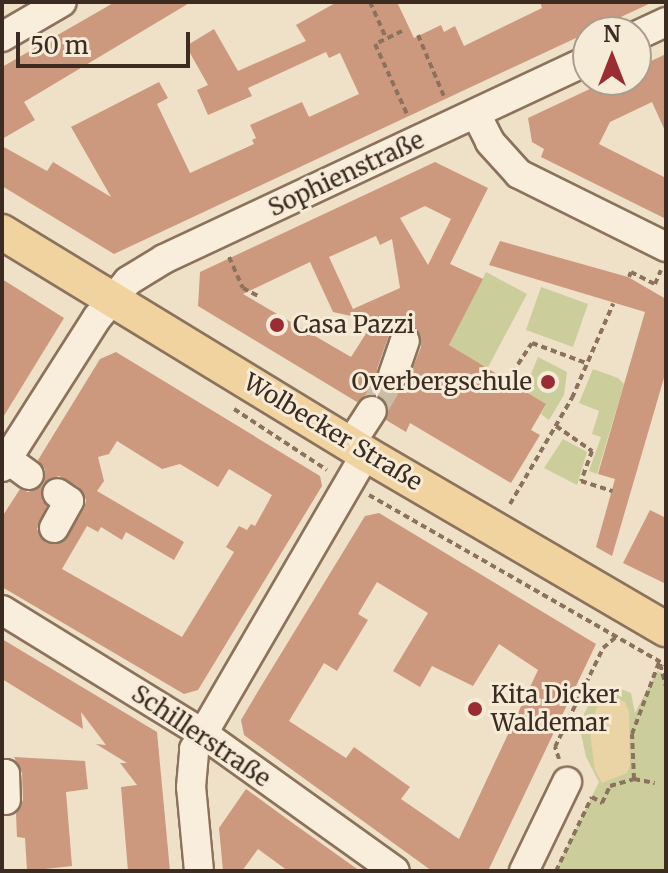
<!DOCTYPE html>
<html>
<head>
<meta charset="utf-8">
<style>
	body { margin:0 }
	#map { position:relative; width:668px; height:873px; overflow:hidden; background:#efe0c8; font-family:Merriweather,serif }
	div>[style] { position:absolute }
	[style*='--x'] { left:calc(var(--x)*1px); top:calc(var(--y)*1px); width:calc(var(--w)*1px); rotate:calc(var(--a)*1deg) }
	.green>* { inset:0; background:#cbcd9b }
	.sand>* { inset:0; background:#ead3a5 }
	.building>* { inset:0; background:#cd997e }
	.minor-tunnel>* { height:28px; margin-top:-14px; transform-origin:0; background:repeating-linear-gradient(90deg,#cbbca6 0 28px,transparent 0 42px) }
	.path>* { height:4px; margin-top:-2px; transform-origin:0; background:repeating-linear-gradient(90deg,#8b725c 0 6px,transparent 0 10px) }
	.roads { filter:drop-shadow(2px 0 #8b725c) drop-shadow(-2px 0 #8b725c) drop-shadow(0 2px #8b725c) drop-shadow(0 -2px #8b725c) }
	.minor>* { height:28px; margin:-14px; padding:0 14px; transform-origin:14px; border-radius:14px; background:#f9eedb }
	.major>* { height:34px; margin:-17px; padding:0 17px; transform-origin:17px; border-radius:17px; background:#f1d3a0 }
	.dots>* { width:22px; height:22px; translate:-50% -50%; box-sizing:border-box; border:4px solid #f6ebd7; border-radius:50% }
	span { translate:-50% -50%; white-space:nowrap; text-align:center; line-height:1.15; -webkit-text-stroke:6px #f6ebd7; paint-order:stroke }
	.street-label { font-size:24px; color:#3b2b20 }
	.poi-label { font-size:24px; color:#3b2b20 }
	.left { translate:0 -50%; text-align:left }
	.right { translate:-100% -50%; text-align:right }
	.frame { position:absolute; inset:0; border:4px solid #3b2b20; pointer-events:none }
	.north { position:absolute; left:572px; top:16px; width:80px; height:80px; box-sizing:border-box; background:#f6ebd7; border:2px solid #ab9e8e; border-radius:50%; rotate:0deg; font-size:22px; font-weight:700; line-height:32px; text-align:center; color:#3b2b20 }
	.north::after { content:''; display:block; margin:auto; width:28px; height:36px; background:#9a2c34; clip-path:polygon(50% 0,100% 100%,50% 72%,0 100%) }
	.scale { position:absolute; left:16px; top:32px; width:174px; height:36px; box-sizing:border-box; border:4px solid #3b2b20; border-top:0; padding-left:10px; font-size:24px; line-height:28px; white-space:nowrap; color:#3b2b20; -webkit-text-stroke:6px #f6ebd7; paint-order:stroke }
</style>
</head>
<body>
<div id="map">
	<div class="green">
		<i style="clip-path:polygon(486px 272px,527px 294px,487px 369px,449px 345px)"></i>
		<i style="clip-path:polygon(541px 287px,588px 304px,573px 347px,526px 330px)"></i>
		<i style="clip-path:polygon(538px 357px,567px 372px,564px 395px,549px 420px,541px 414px,546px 404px,524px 391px)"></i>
		<i style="clip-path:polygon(593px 369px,618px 378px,624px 384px,597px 474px,589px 471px,601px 437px,592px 434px,599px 411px,579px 403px)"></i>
		<i style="clip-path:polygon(563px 439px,587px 452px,577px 485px,544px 468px)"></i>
		<i style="clip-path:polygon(657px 671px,666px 675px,666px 871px,555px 871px,599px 782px,586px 757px,579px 724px,593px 696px,614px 686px,631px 693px,635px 713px)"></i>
	</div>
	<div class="sand">
		<i style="clip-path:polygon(614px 697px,625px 702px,629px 712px,630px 765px,627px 773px,602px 783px,595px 771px,589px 725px,599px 703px)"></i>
	</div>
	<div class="building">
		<i style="clip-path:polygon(115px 2px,191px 2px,24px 102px,35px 120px,2px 139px,2px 67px)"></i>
		<i style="clip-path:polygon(337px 2px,397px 2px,414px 38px,441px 25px,444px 32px,455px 26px,464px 46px,542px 8px,540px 2px,653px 2px,114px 254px,2px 186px,2px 146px,47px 171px,53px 162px,111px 197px,71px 127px,159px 82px,168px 98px,157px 104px,190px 173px,254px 144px,252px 140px,256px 138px,250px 125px,302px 102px,309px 117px,359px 94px,340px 53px,329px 58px,326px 52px,248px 88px,252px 96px,208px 115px,197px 90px,208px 85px,186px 46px,214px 29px,238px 71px,306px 41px,296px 25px)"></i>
		<i style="clip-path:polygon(666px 54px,666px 133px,652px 102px,610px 122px,599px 144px,666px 178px,666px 219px,541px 157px,544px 149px,532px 142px,528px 118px,609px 80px,636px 80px,636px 68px)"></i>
		<i style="clip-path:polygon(evenodd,435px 162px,488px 188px,450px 264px,483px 279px,449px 345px,546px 404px,531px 430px,540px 435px,511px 483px,410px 423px,406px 432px,386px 420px,387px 404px,381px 396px,365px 396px,357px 402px,198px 306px,200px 272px,435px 162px,425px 206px,451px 219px,428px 265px,400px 218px,425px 206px,435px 162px,376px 236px,380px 245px,392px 239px,400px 288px,353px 309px,329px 257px,376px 236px,435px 162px,310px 262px,333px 312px,374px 321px,351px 357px,243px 294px,310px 262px,435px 162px,403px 324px,418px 331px,421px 347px,405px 387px,388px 391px,380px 385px,377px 369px,389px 335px,403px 324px)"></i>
		<i style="clip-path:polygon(500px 241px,628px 277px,666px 299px,666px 371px,612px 556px,596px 547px,615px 479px,598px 474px,645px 312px,489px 265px)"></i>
		<i style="clip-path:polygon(2px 279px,64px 318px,2px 419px)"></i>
		<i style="clip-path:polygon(evenodd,116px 352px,320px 476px,322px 486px,198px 690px,184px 694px,2px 587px,2px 517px,20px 489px,28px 492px,42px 486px,42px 500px,47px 506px,37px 529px,46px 543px,63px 542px,84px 509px,86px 500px,79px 487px,59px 476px,44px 483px,45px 469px,38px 460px,100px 359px,116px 352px,117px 441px,162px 469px,180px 464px,218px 487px,229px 469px,272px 495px,255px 526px,251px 524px,247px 530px,239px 526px,226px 547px,234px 552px,182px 637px,62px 569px,87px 526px,98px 532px,101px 527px,122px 540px,126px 532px,174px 560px,184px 542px,97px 491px,104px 481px,98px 457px,109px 454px,117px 441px)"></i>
		<i style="clip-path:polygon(650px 510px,666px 518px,666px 584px,623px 563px)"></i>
		<i style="clip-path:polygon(evenodd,379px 513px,596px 644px,488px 871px,432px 871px,244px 735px,241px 720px,260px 688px,365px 516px,379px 513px,377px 582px,428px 613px,393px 671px,420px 687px,432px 666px,473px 686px,499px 644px,538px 670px,459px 839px,401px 799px,410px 787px,354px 747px,346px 758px,289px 721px,324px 663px,337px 671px,368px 620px,358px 614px,377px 582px)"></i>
		<i style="clip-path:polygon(2px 639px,157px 732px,170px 871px,128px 871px,121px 787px,137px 785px,120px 763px,127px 763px,96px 744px,106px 745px,81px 712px,83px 729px,2px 679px)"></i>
		<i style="clip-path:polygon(14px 757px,85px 761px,88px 789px,66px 792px,72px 866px,27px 871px,25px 838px,17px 837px,16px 814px,23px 800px,22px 773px)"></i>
		<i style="clip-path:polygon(246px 789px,294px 824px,360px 871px,288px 871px,258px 849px,242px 871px,223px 871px,219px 828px)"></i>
	</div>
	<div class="minor-tunnel">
		<i style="--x:372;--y:411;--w:42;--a:-59.7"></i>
	</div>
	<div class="path">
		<i style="--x:370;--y:2;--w:39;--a:66"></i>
		<i style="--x:402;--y:31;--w:30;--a:154"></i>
		<i style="--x:375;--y:44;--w:79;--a:65.4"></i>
		<i style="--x:418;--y:35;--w:69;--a:67.1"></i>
		<i style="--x:229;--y:257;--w:34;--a:66"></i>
		<i style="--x:243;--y:288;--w:19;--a:28"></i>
		<i style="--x:629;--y:277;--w:5;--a:-68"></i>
		<i style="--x:631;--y:272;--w:27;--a:27"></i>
		<i style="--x:655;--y:284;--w:15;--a:-67"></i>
		<i style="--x:507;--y:381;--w:45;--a:-56.7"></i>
		<i style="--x:532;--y:343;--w:58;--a:20.3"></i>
		<i style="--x:234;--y:409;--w:111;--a:33.3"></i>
		<i style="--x:556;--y:426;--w:44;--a:34.8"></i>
		<i style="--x:592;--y:451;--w:32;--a:110"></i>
		<i style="--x:581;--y:481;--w:33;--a:18"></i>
		<i style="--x:369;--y:495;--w:342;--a:29.8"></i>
		<i style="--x:510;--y:504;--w:123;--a:-59.7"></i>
		<i style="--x:572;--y:398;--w:103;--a:-66.4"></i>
		<i style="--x:660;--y:664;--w:24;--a:75"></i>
		<i style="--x:559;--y:759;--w:13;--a:-108"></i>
		<i style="--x:555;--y:747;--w:110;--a:-64.1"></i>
		<i style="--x:603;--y:648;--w:17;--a:-40"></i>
		<i style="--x:634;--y:779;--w:21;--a:11"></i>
		<i style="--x:556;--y:871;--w:82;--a:-64.1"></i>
		<i style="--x:592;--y:797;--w:12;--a:31"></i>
		<i style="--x:602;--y:803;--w:19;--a:-65"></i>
		<i style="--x:610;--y:786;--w:25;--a:-16"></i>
		<i style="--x:634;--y:779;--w:45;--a:-92.5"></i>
		<i style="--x:632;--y:734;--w:77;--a:-69.4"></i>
	</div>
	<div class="roads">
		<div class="minor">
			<i style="--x:636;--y:36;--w:33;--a:-25"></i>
			<i style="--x:2;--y:37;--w:69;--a:-30.3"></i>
			<i style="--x:476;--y:114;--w:31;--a:63"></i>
			<i style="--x:490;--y:142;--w:43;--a:47.8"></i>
			<i style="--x:519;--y:174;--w:164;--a:26.4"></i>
			<i style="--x:393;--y:375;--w:36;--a:-71"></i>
			<i style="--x:351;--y:443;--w:38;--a:-57"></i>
			<i style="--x:7;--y:459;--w:27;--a:36"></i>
			<i style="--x:2;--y:467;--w:177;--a:-57.5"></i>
			<i style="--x:97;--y:318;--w:48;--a:-50"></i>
			<i style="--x:128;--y:281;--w:42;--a:-31.4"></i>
			<i style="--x:164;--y:259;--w:468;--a:-25.1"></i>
			<i style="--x:54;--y:528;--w:31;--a:-61"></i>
			<i style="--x:69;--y:501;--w:14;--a:-146"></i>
			<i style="--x:2;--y:610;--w:235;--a:31.6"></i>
			<i style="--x:202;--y:733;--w:237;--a:35.6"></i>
			<i style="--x:2;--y:774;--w:3;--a:0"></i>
			<i style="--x:5;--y:774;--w:26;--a:88"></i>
			<i style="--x:199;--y:871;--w:84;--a:-95.4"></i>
			<i style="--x:191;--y:787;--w:38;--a:-85"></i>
			<i style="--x:194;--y:749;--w:341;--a:-59.8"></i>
			<i style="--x:524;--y:871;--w:99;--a:-64.2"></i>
		</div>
		<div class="major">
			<i style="--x:2;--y:232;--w:426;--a:31.4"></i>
			<i style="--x:366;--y:454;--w:347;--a:30.3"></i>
		</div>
	</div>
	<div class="dots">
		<i style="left:277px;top:325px;background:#9a2c34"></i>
		<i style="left:548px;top:382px;background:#9a2c34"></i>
		<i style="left:475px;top:709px;background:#9a2c34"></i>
	</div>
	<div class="street-label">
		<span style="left:346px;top:174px;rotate:-25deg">Sophienstraße</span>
		<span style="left:333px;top:432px;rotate:31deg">Wolbecker Straße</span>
		<span style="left:201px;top:736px;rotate:34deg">Schillerstraße</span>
	</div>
	<div class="poi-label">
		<span class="left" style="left:293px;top:325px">Casa Pazzi</span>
		<span class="right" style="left:532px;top:382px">Overbergschule</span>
		<span class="left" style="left:491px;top:709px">Kita Dicker<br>Waldemar</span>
	</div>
	<div class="frame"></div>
	<div class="north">N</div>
	<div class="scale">50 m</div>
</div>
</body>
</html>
